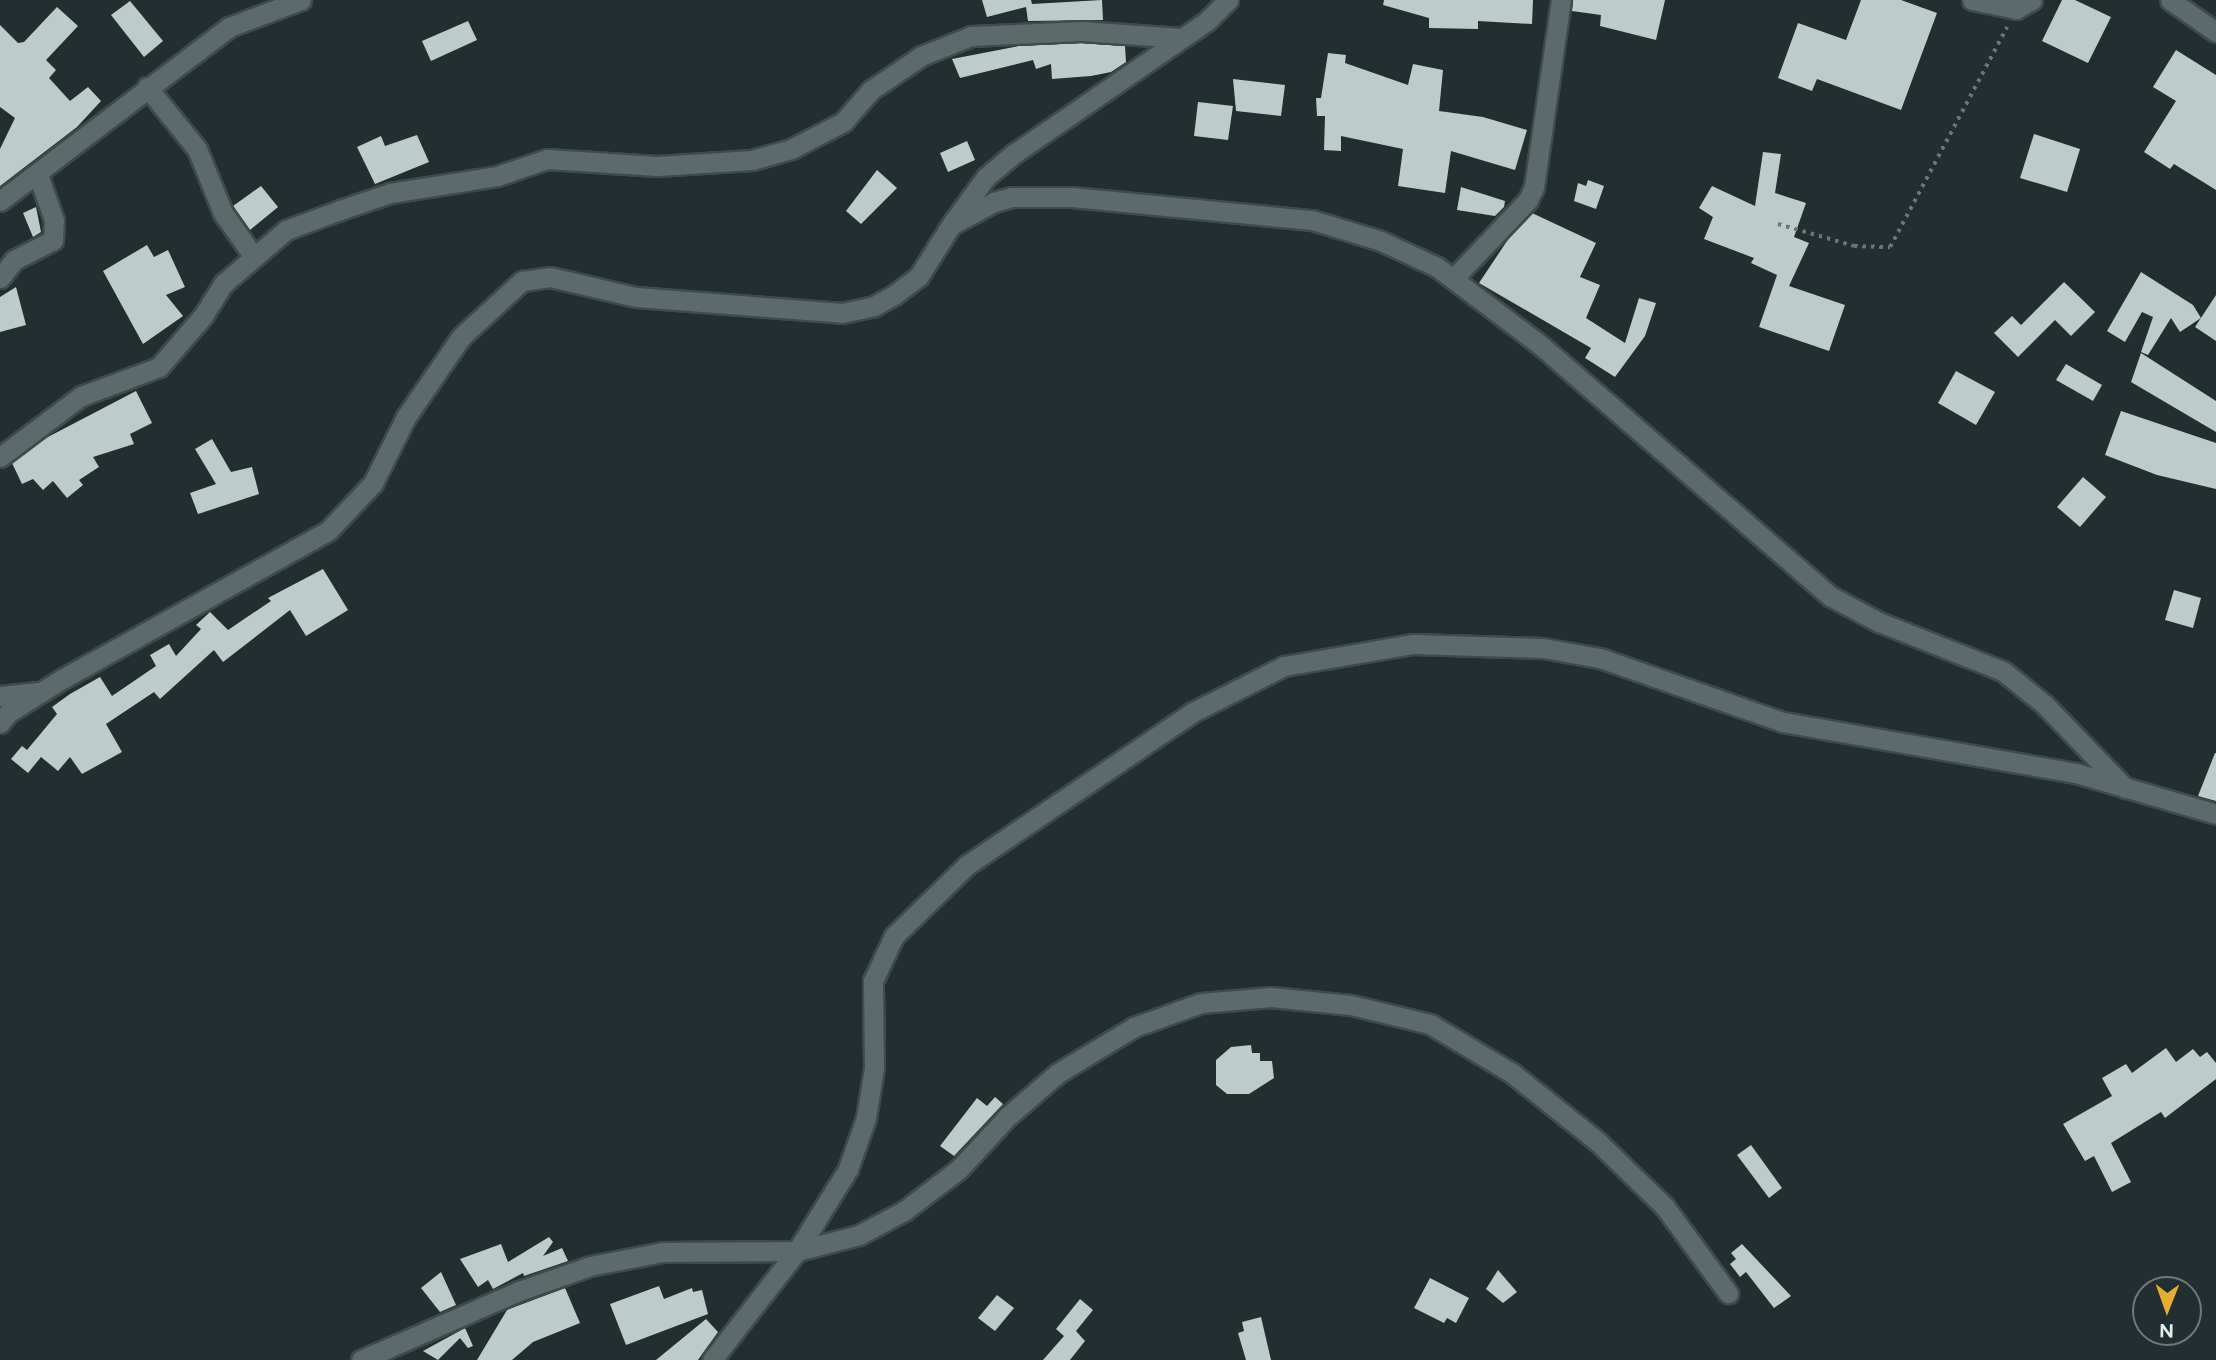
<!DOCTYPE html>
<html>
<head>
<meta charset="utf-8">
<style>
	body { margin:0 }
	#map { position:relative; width:2216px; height:1360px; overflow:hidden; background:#222e30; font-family:Figtree,sans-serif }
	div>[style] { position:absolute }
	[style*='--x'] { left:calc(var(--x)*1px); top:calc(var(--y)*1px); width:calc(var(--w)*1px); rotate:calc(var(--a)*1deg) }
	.building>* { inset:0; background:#bdccc9 }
	.path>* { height:3.5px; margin-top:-1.75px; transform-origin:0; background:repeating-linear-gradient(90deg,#6c7678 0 3.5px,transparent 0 8.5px) }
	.roads { filter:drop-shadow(2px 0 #3f4a4b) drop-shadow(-2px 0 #3f4a4b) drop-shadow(0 2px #3f4a4b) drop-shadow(0 -2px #3f4a4b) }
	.street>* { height:19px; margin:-9.5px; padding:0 9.5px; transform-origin:9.5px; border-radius:9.5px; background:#5c6a6c }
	span { translate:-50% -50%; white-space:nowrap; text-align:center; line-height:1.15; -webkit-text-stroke:7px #222e30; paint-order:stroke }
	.north { position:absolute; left:2132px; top:1276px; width:70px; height:70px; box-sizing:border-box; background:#222e30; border:2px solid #6f797b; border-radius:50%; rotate:181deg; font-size:19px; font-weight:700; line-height:28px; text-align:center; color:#e2eaeb }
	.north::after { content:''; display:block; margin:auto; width:24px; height:32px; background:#e4ae35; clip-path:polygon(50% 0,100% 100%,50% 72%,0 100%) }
</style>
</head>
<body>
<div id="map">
	<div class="building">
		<i style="clip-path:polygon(982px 0,1031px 0,1032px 4px,1102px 0,1103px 20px,1028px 21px,1026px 7px,987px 17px)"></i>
		<i style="clip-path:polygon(1384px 0,1533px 0,1532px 24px,1478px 21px,1478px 29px,1429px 28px,1429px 18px,1383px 5px)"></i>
		<i style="clip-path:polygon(1573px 0,1665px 0,1656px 40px,1600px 26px,1601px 15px,1572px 11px)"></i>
		<i style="clip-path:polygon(1861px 0,1901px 0,1937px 13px,1901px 110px,1817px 79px,1812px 91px,1778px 78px,1798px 23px,1846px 40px)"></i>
		<i style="clip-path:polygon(2062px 0,2075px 0,2111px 17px,2088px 63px,2042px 41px)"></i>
		<i style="clip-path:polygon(130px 1px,163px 41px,144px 57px,111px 15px)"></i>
		<i style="clip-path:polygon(57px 7px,78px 26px,46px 60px,56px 70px,49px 78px,70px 101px,88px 87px,101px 101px,77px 127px,0 186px,0 149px,15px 118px,0 107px,0 25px,18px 43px,24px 42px)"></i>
		<i style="clip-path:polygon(468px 21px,477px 40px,431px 61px,422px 41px)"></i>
		<i style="clip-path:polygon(1081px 43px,1125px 46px,1126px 62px,1111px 72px,1091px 76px,1052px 79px,1051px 64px,1036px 69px,1033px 60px,960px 78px,952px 59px,1019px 46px)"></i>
		<i style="clip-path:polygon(2176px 50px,2216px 75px,2216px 190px,2174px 164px,2170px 169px,2144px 152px,2176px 101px,2153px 87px)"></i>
		<i style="clip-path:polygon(1328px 53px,1346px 55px,1345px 63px,1408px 85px,1413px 64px,1443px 70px,1439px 111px,1483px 117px,1527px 130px,1515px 170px,1451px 151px,1445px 193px,1398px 186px,1403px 149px,1341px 136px,1341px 151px,1324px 150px,1325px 116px,1317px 116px,1316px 98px,1321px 98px)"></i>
		<i style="clip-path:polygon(1233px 79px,1285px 85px,1281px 116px,1236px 111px)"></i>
		<i style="clip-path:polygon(1198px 102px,1233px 106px,1228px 140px,1194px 136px)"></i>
		<i style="clip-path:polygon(2034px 134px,2080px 149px,2067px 192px,2020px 178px)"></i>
		<i style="clip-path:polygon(417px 135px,429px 162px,375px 184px,357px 147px,381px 136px,385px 146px)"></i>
		<i style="clip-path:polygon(967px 141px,975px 160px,948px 172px,940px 153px)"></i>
		<i style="clip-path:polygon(1763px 152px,1781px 154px,1775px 193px,1806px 203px,1794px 237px,1809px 243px,1789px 286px,1845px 305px,1829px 351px,1759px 327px,1777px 275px,1751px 263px,1754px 258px,1704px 239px,1713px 217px,1699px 208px,1712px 186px,1755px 206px)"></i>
		<i style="clip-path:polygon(877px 170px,897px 188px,861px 224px,846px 211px)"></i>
		<i style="clip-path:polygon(1588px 180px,1604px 186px,1596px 209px,1574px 201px,1578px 183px,1586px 186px)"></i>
		<i style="clip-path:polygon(261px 186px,278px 207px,250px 230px,233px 206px)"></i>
		<i style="clip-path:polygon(1461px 187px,1505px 201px,1504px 207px,1495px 216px,1457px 210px)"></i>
		<i style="clip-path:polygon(36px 207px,41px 232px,33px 237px,23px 213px)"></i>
		<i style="clip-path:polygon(1532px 213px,1596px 243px,1580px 277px,1600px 285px,1586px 318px,1625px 343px,1639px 298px,1656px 303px,1645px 336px,1615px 377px,1585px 358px,1591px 348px,1479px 283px,1509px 238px)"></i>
		<i style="clip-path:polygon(147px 245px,154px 257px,168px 250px,185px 287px,166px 295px,183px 316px,143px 344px,103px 271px)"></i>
		<i style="clip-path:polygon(2141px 272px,2193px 305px,2201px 318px,2180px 332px,2171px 318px,2148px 355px,2141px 352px,2153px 317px,2142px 312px,2125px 342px,2107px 331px)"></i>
		<i style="clip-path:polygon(2064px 282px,2095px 312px,2071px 336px,2055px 320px,2018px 357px,1994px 333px,2012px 316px,2021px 325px)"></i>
		<i style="clip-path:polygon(16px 287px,26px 325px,0 332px,0 297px)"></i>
		<i style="clip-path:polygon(2216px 295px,2216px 341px,2195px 327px)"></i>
		<i style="clip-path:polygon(2141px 353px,2216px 401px,2216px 432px,2131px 382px)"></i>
		<i style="clip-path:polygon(2066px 364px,2102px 385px,2093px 401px,2056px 380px)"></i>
		<i style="clip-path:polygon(1956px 371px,1995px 392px,1976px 425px,1938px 403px)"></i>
		<i style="clip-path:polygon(136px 391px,152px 423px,130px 434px,134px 444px,93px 457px,99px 467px,79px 480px,83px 485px,67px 498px,53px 481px,43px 490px,33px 479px,22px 484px,12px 463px,46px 438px)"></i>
		<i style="clip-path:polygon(2121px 411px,2216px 443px,2216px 489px,2157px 475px,2105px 455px)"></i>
		<i style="clip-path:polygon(212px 439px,231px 472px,252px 467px,259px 494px,198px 514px,190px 493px,216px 484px,195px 449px)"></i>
		<i style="clip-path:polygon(2083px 477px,2106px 497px,2080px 527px,2057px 507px)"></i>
		<i style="clip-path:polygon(323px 569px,348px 610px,306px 636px,290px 610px,223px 662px,214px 650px,160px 699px,154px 692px,106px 724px,122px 752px,82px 774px,70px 757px,58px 771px,41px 757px,28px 773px,11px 759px,22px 746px,27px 750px,57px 714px,52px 707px,70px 694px,100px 677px,112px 696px,156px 666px,150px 655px,169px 644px,176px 656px,201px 629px,196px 625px,210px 612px,228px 630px,271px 601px,268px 598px)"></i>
		<i style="clip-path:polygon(2174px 590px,2201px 598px,2193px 628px,2165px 620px)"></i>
		<i style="clip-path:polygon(2215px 753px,2216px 753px,2216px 801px,2198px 796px)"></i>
		<i style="clip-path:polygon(1251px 1045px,1252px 1053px,1260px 1053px,1260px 1061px,1272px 1061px,1274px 1078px,1249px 1094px,1227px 1094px,1216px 1085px,1216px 1060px,1231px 1047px)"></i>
		<i style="clip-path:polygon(2166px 1048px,2176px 1062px,2193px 1049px,2200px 1057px,2207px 1052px,2216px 1063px,2216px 1079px,2165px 1118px,2161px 1112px,2111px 1143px,2131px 1182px,2112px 1192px,2094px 1156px,2085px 1161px,2063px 1124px,2112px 1096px,2102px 1078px,2126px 1064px,2132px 1073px)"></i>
		<i style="clip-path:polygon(995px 1097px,1003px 1104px,954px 1156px,940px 1146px,977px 1098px,987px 1106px)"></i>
		<i style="clip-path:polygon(1751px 1145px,1782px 1188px,1769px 1198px,1737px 1155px)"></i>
		<i style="clip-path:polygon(549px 1237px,553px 1242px,543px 1256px,562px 1248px,568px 1261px,524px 1276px,523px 1273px,493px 1289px,488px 1280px,478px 1287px,460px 1259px,501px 1244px,508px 1262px)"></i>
		<i style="clip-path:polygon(1742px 1244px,1791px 1296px,1774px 1308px,1746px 1272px,1740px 1277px,1730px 1264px,1736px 1259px,1731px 1253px)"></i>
		<i style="clip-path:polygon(1498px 1270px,1517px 1292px,1503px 1303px,1486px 1289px)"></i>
		<i style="clip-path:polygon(441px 1272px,456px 1305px,440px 1312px,421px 1288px)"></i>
		<i style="clip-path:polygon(1430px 1278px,1469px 1298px,1456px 1323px,1447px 1318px,1444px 1323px,1414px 1308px)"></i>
		<i style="clip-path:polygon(659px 1286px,664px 1299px,692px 1288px,693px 1292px,702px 1290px,708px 1314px,626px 1345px,610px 1304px)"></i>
		<i style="clip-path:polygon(565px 1288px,580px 1323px,533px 1342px,512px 1360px,477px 1360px,507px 1310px)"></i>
		<i style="clip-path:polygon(997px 1295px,1014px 1308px,995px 1331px,978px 1318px)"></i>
		<i style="clip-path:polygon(1080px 1299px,1093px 1310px,1076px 1331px,1085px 1341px,1070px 1360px,1043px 1360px,1064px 1336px,1056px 1329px)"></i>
		<i style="clip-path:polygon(1261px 1317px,1271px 1360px,1246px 1360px,1238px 1333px,1244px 1331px,1242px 1322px)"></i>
		<i style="clip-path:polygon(706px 1319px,718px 1332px,698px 1360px,656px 1360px)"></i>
		<i style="clip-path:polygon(465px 1328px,473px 1346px,468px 1348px,460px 1338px,438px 1360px,423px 1351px)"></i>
	</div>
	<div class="path">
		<i style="--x:1778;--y:224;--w:79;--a:16.1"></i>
		<i style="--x:1854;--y:246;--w:36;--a:2"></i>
		<i style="--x:1890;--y:247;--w:249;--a:-62"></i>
	</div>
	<div class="roads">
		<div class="street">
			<i style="--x:1972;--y:0;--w:45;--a:11.6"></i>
			<i style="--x:2016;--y:9;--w:18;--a:-29"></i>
			<i style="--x:2170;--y:0;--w:56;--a:34.8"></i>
			<i style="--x:147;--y:87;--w:80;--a:51.1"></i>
			<i style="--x:197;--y:149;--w:69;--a:67.9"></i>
			<i style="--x:223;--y:213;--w:54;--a:54.8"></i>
			<i style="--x:0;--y:201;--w:288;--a:-37.2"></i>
			<i style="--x:229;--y:27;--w:77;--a:-20.6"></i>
			<i style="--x:953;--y:222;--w:56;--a:-53.7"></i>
			<i style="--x:986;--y:177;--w:38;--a:-40"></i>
			<i style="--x:1015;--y:153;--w:233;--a:-34.5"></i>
			<i style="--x:1207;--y:21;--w:30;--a:-45"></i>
			<i style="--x:0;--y:278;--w:23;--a:-52"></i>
			<i style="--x:14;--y:260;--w:44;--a:-27.1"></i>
			<i style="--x:53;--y:240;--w:20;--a:-87"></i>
			<i style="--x:54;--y:220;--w:48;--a:-109.6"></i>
			<i style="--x:1453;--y:279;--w:109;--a:-46.5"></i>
			<i style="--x:1528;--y:200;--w:14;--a:-65"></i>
			<i style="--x:1534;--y:187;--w:189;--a:-81.8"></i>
			<i style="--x:0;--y:457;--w:101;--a:-37"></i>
			<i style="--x:81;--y:396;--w:83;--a:-20.4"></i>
			<i style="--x:159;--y:367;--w:67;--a:-49.2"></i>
			<i style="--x:203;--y:316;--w:39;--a:-58"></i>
			<i style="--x:224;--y:283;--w:82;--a:-40.5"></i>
			<i style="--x:286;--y:230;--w:58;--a:-20.3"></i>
			<i style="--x:340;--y:210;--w:53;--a:-18.8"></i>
			<i style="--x:390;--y:193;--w:108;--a:-9"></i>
			<i style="--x:497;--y:176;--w:53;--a:-18.8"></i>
			<i style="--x:547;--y:159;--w:110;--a:3.6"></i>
			<i style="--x:657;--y:166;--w:95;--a:-3.6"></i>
			<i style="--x:752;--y:160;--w:41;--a:-15.8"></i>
			<i style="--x:791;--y:149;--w:59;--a:-27.4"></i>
			<i style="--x:843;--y:122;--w:43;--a:-48.8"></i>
			<i style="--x:871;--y:90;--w:60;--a:-34.2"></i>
			<i style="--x:921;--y:56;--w:54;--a:-21.8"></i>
			<i style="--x:971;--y:36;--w:110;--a:-2.6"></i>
			<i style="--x:1081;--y:31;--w:101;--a:4"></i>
			<i style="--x:0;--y:696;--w:38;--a:-6"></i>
			<i style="--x:0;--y:723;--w:13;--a:-51"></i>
			<i style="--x:8;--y:713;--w:64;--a:-32.2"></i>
			<i style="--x:62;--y:679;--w:304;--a:-29.1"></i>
			<i style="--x:328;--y:531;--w:66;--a:-46.8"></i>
			<i style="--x:373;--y:483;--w:74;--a:-63.4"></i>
			<i style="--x:406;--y:417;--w:97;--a:-55.5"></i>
			<i style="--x:461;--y:337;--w:83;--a:-42.6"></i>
			<i style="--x:522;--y:281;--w:28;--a:-8"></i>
			<i style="--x:550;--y:277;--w:88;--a:13.1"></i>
			<i style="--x:636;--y:297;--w:207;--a:4.4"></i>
			<i style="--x:842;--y:313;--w:33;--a:-12"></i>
			<i style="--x:874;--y:306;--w:23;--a:-29"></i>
			<i style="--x:894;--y:295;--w:31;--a:-37"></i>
			<i style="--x:919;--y:276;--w:60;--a:-57.9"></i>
			<i style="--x:951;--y:225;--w:49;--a:-28.1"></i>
			<i style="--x:994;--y:202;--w:18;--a:-16"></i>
			<i style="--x:1011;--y:197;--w:61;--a:0"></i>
			<i style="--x:1072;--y:197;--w:241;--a:5.5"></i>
			<i style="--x:1312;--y:220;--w:72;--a:16.9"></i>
			<i style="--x:1381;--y:241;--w:62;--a:24.9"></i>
			<i style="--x:1437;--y:267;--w:126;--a:37"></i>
			<i style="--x:1538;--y:343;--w:386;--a:40.9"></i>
			<i style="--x:1830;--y:596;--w:55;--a:28"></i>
			<i style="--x:1879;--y:622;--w:133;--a:21.6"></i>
			<i style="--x:2003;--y:671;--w:54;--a:39"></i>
			<i style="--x:2045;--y:705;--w:115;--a:46.1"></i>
			<i style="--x:361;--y:1360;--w:172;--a:-23.6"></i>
			<i style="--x:519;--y:1291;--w:75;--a:-19.4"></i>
			<i style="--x:590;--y:1266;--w:74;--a:-10.9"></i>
			<i style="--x:663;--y:1252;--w:134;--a:-0.4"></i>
			<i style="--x:797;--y:1251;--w:64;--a:-14.5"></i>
			<i style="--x:859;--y:1235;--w:51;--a:-28.1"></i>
			<i style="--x:904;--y:1211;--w:69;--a:-37.4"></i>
			<i style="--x:959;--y:1169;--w:71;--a:-47.3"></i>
			<i style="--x:1007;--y:1117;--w:67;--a:-40.8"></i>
			<i style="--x:1058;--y:1073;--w:89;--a:-31.2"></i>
			<i style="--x:1134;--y:1027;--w:71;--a:-19.7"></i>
			<i style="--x:1201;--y:1003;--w:70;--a:-4.9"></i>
			<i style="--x:1271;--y:997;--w:80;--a:5.7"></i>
			<i style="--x:1351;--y:1005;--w:81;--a:13.5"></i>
			<i style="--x:1430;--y:1024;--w:96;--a:30.9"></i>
			<i style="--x:1512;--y:1073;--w:110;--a:38.7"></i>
			<i style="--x:1598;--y:1142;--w:93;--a:44.1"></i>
			<i style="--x:1665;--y:1207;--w:107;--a:53.8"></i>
			<i style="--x:712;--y:1360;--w:138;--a:-52.1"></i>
			<i style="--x:797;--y:1251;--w:97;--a:-58.1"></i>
			<i style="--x:848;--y:1169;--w:54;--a:-70.6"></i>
			<i style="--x:866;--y:1118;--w:51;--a:-80.9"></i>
			<i style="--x:874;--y:1068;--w:87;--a:-90.7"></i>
			<i style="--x:873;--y:981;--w:50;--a:-65"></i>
			<i style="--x:894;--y:936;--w:102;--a:-44.2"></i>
			<i style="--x:967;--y:865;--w:273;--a:-34.1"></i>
			<i style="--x:1193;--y:712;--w:102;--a:-26.8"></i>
			<i style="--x:1284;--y:666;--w:131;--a:-9.7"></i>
			<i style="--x:1413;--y:644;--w:130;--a:1.8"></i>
			<i style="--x:1543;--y:648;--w:58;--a:10"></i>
			<i style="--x:1600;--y:658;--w:194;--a:19.3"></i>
			<i style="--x:1783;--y:722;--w:297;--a:9.9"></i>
			<i style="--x:2076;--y:773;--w:146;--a:16.3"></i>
		</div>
	</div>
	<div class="north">N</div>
</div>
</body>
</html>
